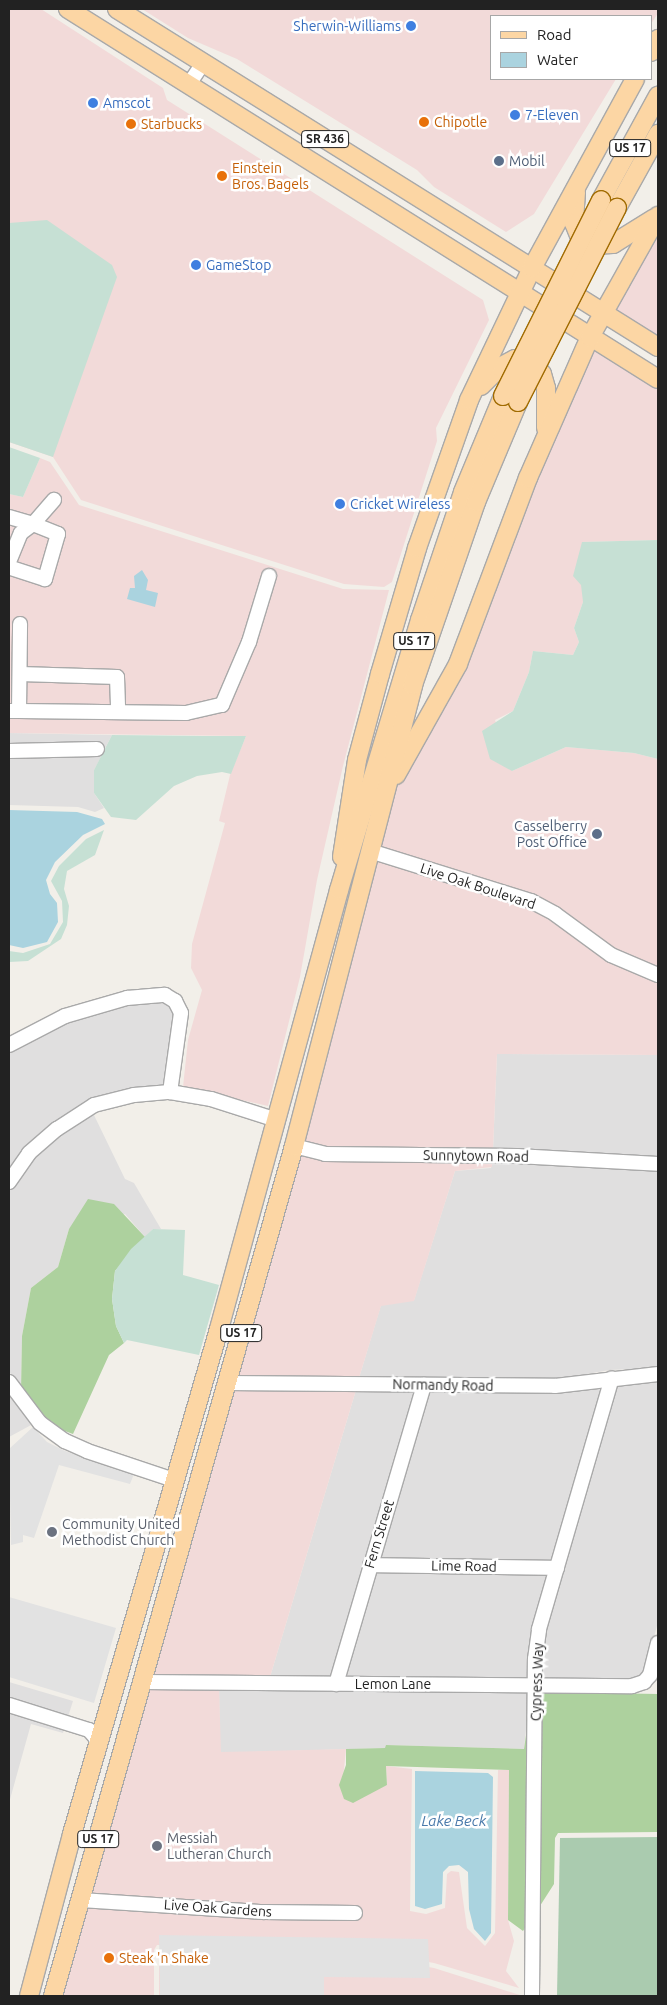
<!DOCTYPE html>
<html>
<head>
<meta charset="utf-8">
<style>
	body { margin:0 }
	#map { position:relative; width:667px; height:2005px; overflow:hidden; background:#f2efe9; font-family:Ubuntu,sans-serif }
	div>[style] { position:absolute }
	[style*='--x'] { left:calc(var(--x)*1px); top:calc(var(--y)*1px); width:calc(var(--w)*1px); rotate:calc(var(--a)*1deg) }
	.residential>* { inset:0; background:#e0dfdf }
	.commercial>* { inset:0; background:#f2dad9 }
	.forest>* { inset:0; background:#add19e }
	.wetland>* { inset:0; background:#c6e0d4 }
	.cemetery>* { inset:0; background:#aacbaf }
	.parking>* { inset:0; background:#e2e2e2 }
	.water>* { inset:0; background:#aad3df }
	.roads { filter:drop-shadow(1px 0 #a9a9a9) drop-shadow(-1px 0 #a9a9a9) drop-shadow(0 1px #a9a9a9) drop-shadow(0 -1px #a9a9a9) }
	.minor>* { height:14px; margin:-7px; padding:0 7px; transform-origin:7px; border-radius:7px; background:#fff }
	.major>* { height:18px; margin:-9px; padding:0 9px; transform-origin:9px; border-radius:9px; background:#fcd6a4 }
	.bridges { filter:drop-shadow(1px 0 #a06b00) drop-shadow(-1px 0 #a06b00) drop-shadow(0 1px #a06b00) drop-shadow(0 -1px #a06b00) }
	.major-bridge>* { height:18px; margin:-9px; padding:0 9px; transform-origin:9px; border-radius:9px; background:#fcd6a4 }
	.dots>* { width:14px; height:14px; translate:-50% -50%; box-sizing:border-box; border:2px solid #fff; border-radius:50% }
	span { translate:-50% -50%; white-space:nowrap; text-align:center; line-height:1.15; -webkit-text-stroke:5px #fff; paint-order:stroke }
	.shield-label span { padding:1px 4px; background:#fff; border:1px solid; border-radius:4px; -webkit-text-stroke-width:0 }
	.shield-label { font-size:12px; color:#222; font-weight:700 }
	.shop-label { font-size:14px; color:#366cbe }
	.right { translate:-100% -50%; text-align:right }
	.left { translate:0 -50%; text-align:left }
	.food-label { font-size:14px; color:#c56008 }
	.service-label { font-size:14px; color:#4e5e75 }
	.street-label { font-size:14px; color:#222 }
	.worship-label { font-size:14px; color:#5b616d }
	.water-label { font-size:15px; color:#4a7aab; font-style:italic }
	.frame { position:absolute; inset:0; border:10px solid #222; pointer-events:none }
	.legend { position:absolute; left:490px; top:15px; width:162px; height:65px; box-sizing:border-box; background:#fff; border:1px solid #a7a7a7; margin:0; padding:6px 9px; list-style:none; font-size:15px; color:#222 }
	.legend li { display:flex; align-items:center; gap:10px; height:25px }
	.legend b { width:25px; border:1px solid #a7a7a7 }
</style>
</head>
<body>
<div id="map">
	<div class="residential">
		<i style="clip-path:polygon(9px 733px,112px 735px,102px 754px,102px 743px,9px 745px)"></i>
		<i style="clip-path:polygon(102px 755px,94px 770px,94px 793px,104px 808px,95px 812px,78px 807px,9px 805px,9px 757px)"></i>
		<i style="clip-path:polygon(164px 1001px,176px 1014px,165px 1085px,120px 1090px,9px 1172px,9px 1053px,66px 1022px,128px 1004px)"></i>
		<i style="clip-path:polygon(497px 1054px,658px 1055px,658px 1158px,493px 1150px)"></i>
		<i style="clip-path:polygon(93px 1113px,125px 1179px,134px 1183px,161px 1229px,153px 1229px,145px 1237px,125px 1214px,69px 1229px,58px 1267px,31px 1288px,22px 1336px,21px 1391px,9px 1371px,9px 1192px,33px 1157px,60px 1134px)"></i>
		<i style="clip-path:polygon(492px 1162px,658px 1171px,658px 1368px,609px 1370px,554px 1380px,359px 1378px,381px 1305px,414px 1300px,455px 1171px,491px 1168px)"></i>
		<i style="clip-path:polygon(658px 1380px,658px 1622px,645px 1671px,631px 1680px,540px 1680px,544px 1631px,616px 1384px)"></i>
		<i style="clip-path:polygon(604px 1385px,553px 1561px,377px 1560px,428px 1391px)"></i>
		<i style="clip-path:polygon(356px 1390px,417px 1391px,332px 1678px,270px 1677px)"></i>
		<i style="clip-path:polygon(9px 1393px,33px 1424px,9px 1437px)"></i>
		<i style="clip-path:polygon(374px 1572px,550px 1573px,530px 1680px,343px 1678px)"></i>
		<i style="clip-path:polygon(9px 1682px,73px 1701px,63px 1733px,31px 1724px,9px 1803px)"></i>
		<i style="clip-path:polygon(219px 1688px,530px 1692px,524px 1749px,386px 1745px,386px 1748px,220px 1753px)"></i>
	</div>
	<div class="commercial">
		<i style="clip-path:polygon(9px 9px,41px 9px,163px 88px,167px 100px,483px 300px,489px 320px,436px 428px,437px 441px,392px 582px,384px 587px,344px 584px,81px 500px,53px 457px,9px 442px)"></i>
		<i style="clip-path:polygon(142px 9px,658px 9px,658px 13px,651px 24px,651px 16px,491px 16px,491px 79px,616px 79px,534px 214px,506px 232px,434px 187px,417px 170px,237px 59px,188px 38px)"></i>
		<i style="clip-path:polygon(658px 227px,658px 338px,614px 311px)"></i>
		<i style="clip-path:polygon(593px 345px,658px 386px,658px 540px,582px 542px,583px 602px,574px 628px,579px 642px,573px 655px,533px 651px,529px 672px,513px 711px,495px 720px,512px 771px,566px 747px,634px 753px,658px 759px,658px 969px,614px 950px,557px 909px,381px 848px,394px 789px,429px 729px)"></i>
		<i style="clip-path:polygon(40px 458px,50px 462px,79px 505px,343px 589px,389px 590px,343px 766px,317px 880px,300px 977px,268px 1106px,183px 1087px,188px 1040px,202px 990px,191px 968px,192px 944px,225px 823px,219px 821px,230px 775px,246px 736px,9px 733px,9px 494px,23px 497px)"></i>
		<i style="clip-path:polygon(378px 860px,529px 907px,552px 919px,609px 961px,658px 981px,658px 1055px,497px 1054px,493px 1150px,326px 1148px,302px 1143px)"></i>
		<i style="clip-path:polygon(299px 1154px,325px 1160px,492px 1162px,492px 1167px,455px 1171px,414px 1301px,381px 1306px,359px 1378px,234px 1377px)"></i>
		<i style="clip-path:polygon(231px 1389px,356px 1390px,270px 1677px,150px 1676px)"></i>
		<i style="clip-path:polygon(146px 1688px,219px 1688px,221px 1752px,346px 1749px,343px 1779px,367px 1793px,387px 1785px,386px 1766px,412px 1769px,410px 1911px,426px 1914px,445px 1908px,447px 1874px,451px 1871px,459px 1872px,467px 1928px,485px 1946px,495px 1933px,498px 1770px,509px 1770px,508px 1920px,514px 1941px,506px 1971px,519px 1988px,434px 1963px,339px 1946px,157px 1945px,154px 1950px,154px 1996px,60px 1996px,87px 1906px,264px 1918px,361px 1919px,360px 1907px,265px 1906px,90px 1894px)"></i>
		<i style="clip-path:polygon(159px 1950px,338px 1951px,434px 1968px,523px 1996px,159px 1996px)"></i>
	</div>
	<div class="forest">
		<i style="clip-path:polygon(88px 1199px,114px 1204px,145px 1237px,115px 1271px,112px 1299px,116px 1326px,124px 1343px,109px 1355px,73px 1434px,54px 1427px,43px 1418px,21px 1391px,22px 1336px,31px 1288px,58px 1267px,69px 1229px)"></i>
		<i style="clip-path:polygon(540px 1692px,658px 1694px,658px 1832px,558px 1833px,555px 1838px,554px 1884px,538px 1909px)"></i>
		<i style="clip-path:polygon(530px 1707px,527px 1925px,523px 1931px,508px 1920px,509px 1770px,386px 1766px,387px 1785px,353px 1803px,344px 1799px,339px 1785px,346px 1765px,346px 1749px,385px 1748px,386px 1745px,524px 1749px)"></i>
	</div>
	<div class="wetland">
		<i style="clip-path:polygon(47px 220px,112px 265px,117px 277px,53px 457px,9px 442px,9px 223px)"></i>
		<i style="clip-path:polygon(9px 447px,40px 458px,23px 497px,9px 494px)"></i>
		<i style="clip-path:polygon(658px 540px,658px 759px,634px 753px,566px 747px,512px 771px,490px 759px,482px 731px,513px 711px,529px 672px,533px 651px,573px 655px,579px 642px,574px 628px,583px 602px,581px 585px,573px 576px,582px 542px)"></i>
		<i style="clip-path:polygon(112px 735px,204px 736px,246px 736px,231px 774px,222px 772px,197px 776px,174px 786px,136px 820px,111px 817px,94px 793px,94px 770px)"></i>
		<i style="clip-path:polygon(104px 830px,95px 855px,67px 871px,64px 889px,69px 906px,67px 925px,61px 939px,28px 961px,9px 962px,9px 951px,23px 953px,50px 944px,63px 922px,62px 901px,51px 881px,59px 866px,86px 839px)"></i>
		<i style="clip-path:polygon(153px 1229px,185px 1230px,183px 1275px,219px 1285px,199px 1355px,127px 1340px,124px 1343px,116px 1326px,112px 1299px,115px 1271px,131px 1249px)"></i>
	</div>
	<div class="cemetery">
		<i style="clip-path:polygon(658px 1837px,658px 1996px,557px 1996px,560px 1838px)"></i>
	</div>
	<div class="parking">
		<i style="clip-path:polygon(33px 1427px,47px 1442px,65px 1451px,134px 1474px,130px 1484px,59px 1465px,34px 1538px,23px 1535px,23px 1542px,11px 1545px,9px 1449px)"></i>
		<i style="clip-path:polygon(9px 1597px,116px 1628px,94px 1703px,9px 1677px)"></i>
		<i style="clip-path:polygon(159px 1935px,428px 1939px,430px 1978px,324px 1977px,324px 1996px,160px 1996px)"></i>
	</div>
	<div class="water">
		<i style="clip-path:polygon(142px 570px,148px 580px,146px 590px,158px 593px,155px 607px,127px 599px,130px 588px,135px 588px,134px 576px)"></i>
		<i style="clip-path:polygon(9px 810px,77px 812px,102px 819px,105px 824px,83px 835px,55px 862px,46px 880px,50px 894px,57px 903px,58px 922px,47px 942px,23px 948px,9px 945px)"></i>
		<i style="clip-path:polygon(415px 1771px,488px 1773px,493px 1777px,491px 1933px,485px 1941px,474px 1929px,469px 1909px,468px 1872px,459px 1865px,449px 1866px,443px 1872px,442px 1904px,425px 1909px,415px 1906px)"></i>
	</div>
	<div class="roads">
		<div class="minor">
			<i style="--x:189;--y:84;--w:25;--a:-56"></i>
			<i style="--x:9;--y:517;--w:25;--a:16"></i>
			<i style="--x:33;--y:524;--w:32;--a:-49"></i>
			<i style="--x:9;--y:562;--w:31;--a:-68"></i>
			<i style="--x:21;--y:533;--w:15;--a:-37"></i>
			<i style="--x:33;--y:524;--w:27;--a:22"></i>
			<i style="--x:58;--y:534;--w:47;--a:106.1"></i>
			<i style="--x:45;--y:579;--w:38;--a:-162"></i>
			<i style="--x:20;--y:674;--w:97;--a:1.8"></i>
			<i style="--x:117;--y:677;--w:35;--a:88"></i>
			<i style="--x:9;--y:711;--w:10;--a:0"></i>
			<i style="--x:19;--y:711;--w:87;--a:-89.3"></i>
			<i style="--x:19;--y:711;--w:167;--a:0.7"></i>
			<i style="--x:186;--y:713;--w:37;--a:-13"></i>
			<i style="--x:222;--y:705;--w:69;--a:-66.8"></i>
			<i style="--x:249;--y:642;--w:69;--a:-73.1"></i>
			<i style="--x:9;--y:751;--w:88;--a:-1.3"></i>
			<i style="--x:370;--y:851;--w:169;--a:17.3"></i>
			<i style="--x:531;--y:901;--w:27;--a:28"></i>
			<i style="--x:555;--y:914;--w:69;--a:36.2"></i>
			<i style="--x:611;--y:955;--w:51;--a:23.1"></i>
			<i style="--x:9;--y:1045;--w:63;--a:-27.4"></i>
			<i style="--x:65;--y:1016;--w:65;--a:-16.2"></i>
			<i style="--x:127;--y:998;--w:38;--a:-5"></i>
			<i style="--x:165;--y:995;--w:12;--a:31"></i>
			<i style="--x:175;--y:1001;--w:13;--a:63"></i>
			<i style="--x:181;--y:1013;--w:80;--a:97.9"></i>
			<i style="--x:294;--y:1146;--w:32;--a:14"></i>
			<i style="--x:325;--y:1154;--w:192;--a:0.6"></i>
			<i style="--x:517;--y:1156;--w:141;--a:3.2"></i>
			<i style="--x:9;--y:1182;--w:35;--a:-55"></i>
			<i style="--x:29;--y:1153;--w:37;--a:-41"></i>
			<i style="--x:57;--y:1129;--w:44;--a:-33"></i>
			<i style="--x:94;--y:1105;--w:41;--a:-14"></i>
			<i style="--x:134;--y:1095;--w:36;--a:-5"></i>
			<i style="--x:170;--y:1092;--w:42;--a:9.7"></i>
			<i style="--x:211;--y:1099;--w:69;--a:17.7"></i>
			<i style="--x:9;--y:1382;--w:51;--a:52.9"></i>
			<i style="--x:40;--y:1423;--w:31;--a:36"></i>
			<i style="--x:65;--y:1441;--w:24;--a:24"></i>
			<i style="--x:87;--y:1451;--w:92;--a:18.4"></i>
			<i style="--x:227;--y:1383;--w:328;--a:0.5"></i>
			<i style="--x:555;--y:1386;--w:104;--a:-6.6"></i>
			<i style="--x:370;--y:1565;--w:187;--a:0.9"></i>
			<i style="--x:142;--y:1682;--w:490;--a:0.5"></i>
			<i style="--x:632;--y:1686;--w:13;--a:-18"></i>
			<i style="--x:644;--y:1682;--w:9;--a:-49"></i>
			<i style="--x:650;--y:1675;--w:33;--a:-76"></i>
			<i style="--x:336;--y:1684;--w:312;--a:-73.6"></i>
			<i style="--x:9;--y:1705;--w:84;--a:17.4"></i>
			<i style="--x:89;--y:1730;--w:11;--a:49"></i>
			<i style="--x:96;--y:1738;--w:12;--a:81"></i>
			<i style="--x:81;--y:1900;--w:183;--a:3.8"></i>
			<i style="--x:264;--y:1912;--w:91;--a:0.6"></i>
			<i style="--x:532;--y:1996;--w:337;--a:-89.5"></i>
			<i style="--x:535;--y:1659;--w:30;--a:-82"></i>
			<i style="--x:539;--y:1629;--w:261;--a:-73.8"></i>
		</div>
		<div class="major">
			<i style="--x:68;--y:9;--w:696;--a:32.09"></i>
			<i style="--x:117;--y:9;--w:638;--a:32"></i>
			<i style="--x:651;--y:52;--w:15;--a:-62"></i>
			<i style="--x:576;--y:192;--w:31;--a:94"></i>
			<i style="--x:574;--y:223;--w:18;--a:68"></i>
			<i style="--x:581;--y:240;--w:9;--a:36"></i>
			<i style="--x:588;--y:245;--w:25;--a:-2"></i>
			<i style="--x:613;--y:244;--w:47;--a:-32"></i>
			<i style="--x:601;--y:200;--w:119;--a:-61.3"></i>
			<i style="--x:617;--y:208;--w:85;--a:-61"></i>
			<i style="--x:481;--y:386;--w:27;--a:-45"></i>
			<i style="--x:500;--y:367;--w:17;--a:-28"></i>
			<i style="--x:515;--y:359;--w:16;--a:11"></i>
			<i style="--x:531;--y:362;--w:16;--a:47"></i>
			<i style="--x:542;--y:374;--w:15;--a:74"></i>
			<i style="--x:546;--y:388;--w:40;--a:90"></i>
			<i style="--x:396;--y:775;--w:127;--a:-60.8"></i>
			<i style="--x:458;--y:664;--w:199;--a:-69.4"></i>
			<i style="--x:528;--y:478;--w:154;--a:-66.3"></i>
			<i style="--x:590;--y:337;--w:139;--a:-60.7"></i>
			<i style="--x:342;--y:857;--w:98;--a:-81.2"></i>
			<i style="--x:357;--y:760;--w:89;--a:-75"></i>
			<i style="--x:380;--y:674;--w:131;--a:-73.6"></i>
			<i style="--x:417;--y:548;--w:157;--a:-70.6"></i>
			<i style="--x:469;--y:400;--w:146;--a:-64.5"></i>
			<i style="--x:532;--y:268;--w:215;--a:-61.4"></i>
			<i style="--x:29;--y:1996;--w:168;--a:-75.1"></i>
			<i style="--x:72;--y:1834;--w:526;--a:-73.77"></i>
			<i style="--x:219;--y:1329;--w:455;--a:-74.7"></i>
			<i style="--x:339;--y:890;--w:282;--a:-73.3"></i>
			<i style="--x:420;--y:620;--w:135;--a:-71.4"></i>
			<i style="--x:463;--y:492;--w:104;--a:-67.4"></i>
			<i style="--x:53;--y:1996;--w:884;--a:-74.17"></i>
			<i style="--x:294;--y:1146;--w:476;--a:-75.5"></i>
			<i style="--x:413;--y:685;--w:194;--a:-71"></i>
			<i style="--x:476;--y:502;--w:108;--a:-67.2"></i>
		</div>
	</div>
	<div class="bridges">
		<div class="major-bridge">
			<i style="--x:503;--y:396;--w:219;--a:-63.4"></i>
			<i style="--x:518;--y:402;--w:218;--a:-63"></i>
		</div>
	</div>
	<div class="dots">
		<i style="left:411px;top:26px;background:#3f7fe0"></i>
		<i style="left:93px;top:103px;background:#3f7fe0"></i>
		<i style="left:515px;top:115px;background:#3f7fe0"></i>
		<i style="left:424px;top:122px;background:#e8710a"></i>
		<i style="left:131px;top:124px;background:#e8710a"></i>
		<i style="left:499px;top:161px;background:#5c6f8a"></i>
		<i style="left:222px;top:176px;background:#e8710a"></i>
		<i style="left:196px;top:265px;background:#3f7fe0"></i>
		<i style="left:340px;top:504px;background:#3f7fe0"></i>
		<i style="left:597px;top:834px;background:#5c6f8a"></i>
		<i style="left:52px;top:1532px;background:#6b7280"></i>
		<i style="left:157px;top:1846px;background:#6b7280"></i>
		<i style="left:109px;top:1958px;background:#e8710a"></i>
	</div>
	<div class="shield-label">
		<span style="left:325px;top:139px">SR 436</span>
		<span style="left:630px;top:148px">US 17</span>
		<span style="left:414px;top:641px">US 17</span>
		<span style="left:241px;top:1333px">US 17</span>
		<span style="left:98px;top:1839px">US 17</span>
	</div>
	<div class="shop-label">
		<span class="right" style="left:401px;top:26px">Sherwin-Williams</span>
		<span class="left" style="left:103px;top:103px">Amscot</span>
		<span class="left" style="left:525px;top:115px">7-Eleven</span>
		<span class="left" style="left:206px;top:265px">GameStop</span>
		<span class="left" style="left:350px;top:504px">Cricket Wireless</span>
	</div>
	<div class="food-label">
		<span class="left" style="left:434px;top:122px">Chipotle</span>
		<span class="left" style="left:141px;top:124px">Starbucks</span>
		<span class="left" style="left:232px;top:176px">Einstein<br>Bros. Bagels</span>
		<span class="left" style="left:119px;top:1958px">Steak 'n Shake</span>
	</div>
	<div class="service-label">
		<span class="left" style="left:509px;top:161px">Mobil</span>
		<span class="right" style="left:587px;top:834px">Casselberry<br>Post Office</span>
	</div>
	<div class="street-label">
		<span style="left:478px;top:886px;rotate:18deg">Live Oak Boulevard</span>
		<span style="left:476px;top:1156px;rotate:1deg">Sunnytown Road</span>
		<span style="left:443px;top:1385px;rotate:1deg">Normandy Road</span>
		<span style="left:379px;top:1534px;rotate:-73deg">Fern Street</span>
		<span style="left:464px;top:1566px;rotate:1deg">Lime Road</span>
		<span style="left:537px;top:1682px;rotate:-88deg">Cypress Way</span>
		<span style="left:393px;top:1684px">Lemon Lane</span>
		<span style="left:218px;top:1908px;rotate:4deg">Live Oak Gardens</span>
	</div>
	<div class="worship-label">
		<span class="left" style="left:62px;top:1532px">Community United<br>Methodist Church</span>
		<span class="left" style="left:167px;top:1846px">Messiah<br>Lutheran Church</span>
	</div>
	<div class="water-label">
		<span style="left:454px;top:1821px">Lake Beck</span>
	</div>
	<div class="frame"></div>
	<ul class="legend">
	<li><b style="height:6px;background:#fcd6a4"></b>Road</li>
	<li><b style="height:14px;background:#aad3df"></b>Water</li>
	</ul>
</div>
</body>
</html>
